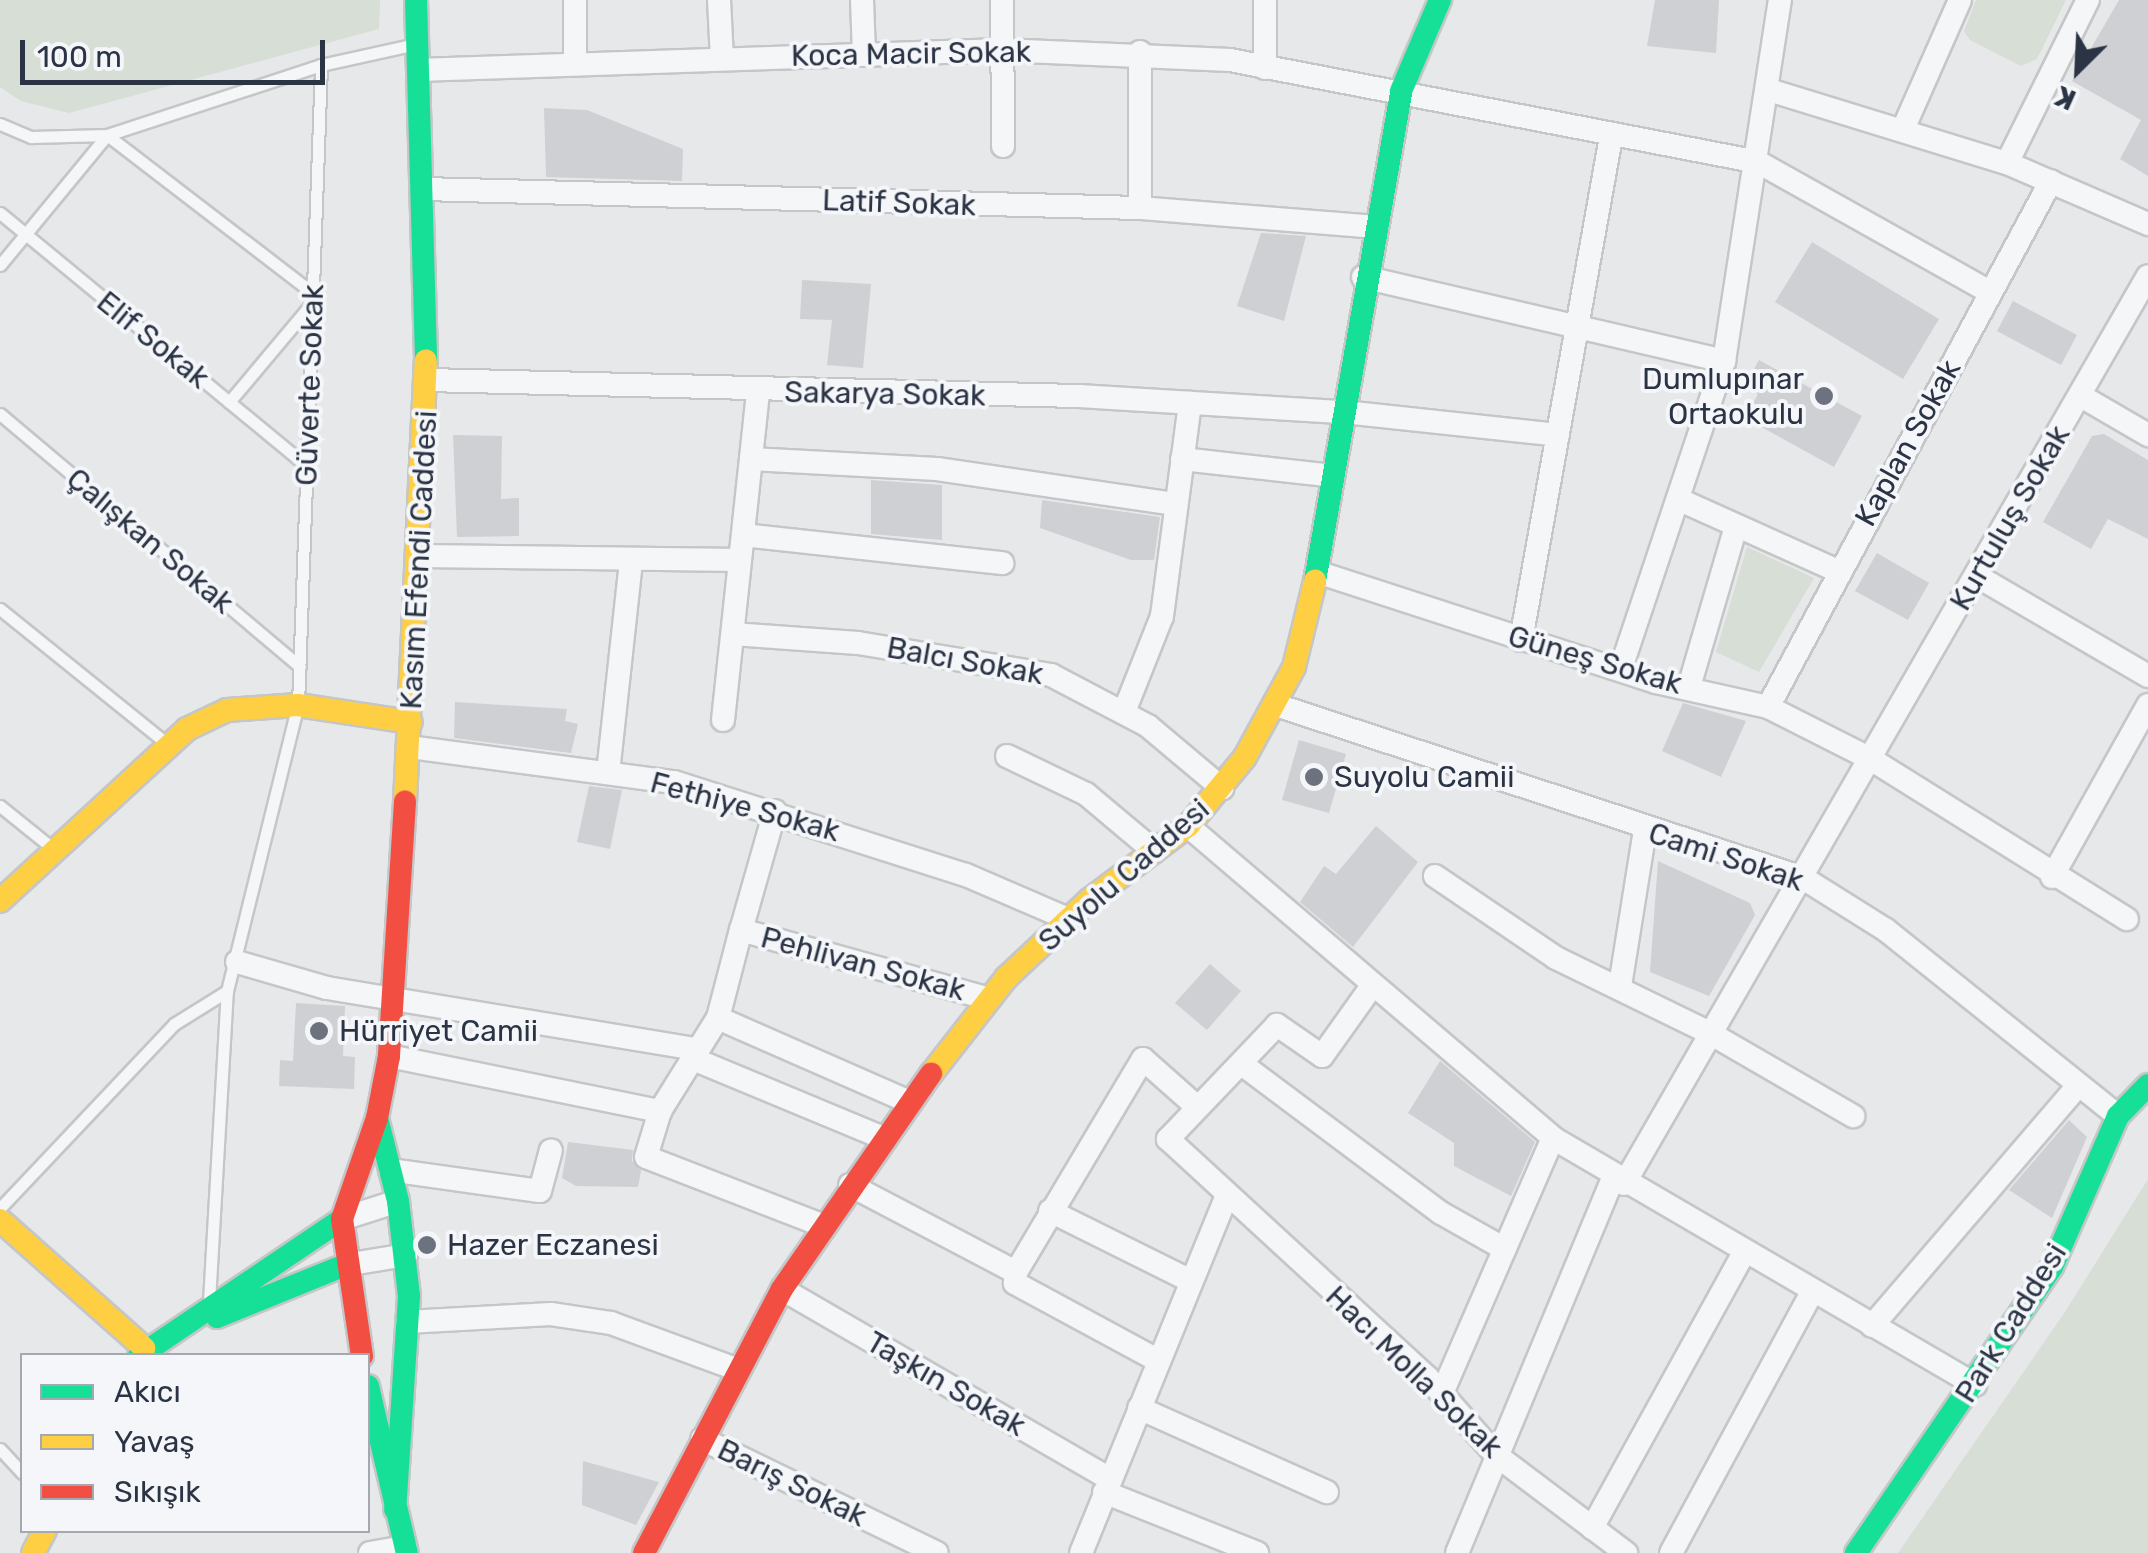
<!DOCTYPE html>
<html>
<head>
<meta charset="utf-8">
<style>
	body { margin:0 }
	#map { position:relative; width:2148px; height:1553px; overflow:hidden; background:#e6e8ea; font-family:Rubik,sans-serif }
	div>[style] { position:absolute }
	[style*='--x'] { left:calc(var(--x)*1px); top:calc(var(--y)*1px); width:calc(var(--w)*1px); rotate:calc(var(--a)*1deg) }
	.green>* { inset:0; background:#d6ded6 }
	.building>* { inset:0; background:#ced0d3 }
	.roads { filter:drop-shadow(2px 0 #c4c6c8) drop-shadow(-2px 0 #c4c6c8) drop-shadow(0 2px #c4c6c8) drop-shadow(0 -2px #c4c6c8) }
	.lane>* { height:11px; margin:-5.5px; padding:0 5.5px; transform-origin:5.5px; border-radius:5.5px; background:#f5f6f7 }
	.street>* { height:22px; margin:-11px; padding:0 11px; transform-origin:11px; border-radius:11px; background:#f5f6f7 }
	.fast>* { height:22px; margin:-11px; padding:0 11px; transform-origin:11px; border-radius:11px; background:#16e098 }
	.slow>* { height:22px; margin:-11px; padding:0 11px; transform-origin:11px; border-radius:11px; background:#ffcf43 }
	.jam>* { height:22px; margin:-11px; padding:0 11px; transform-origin:11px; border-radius:11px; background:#f24e42 }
	.dots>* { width:28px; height:28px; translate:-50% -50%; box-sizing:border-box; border:5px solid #f4f6f9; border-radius:50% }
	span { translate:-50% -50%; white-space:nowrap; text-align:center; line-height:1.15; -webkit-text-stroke:8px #f4f6f9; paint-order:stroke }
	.street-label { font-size:30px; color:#2b3445 }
	.poi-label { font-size:30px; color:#2b3445 }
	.right { translate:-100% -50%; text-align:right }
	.left { translate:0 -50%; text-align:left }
	.legend { position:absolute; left:20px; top:1353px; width:350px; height:180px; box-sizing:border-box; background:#f4f6f9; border:2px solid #a4a8b1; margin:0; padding:12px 18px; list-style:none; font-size:30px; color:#2b3445 }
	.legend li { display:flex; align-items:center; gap:20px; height:50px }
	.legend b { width:50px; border:2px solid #a4a8b1 }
	.north { position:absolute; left:2028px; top:20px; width:100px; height:100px; -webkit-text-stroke:8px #f4f6f9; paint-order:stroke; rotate:204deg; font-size:28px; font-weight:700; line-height:40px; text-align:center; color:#2b3445 }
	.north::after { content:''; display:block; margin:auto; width:35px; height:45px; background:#2b3445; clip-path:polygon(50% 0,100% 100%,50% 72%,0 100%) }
	.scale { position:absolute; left:20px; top:40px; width:305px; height:45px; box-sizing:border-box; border:5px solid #2b3445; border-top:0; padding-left:12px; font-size:30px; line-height:35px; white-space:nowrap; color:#2b3445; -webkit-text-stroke:8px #f4f6f9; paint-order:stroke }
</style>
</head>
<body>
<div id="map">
	<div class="green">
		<i style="clip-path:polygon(0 0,380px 0,379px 29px,69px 113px,21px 101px,0 87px)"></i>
		<i style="clip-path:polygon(1976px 0,2066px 0,2037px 59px,2021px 66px,1970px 40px,1964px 31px)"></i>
		<i style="clip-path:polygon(1747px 547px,1814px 578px,1759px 672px,1716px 652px)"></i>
		<i style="clip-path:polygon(2148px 1179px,2148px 1553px,1898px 1553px,2065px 1312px)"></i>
	</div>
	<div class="building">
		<i style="clip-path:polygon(1655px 0,1719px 0,1716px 53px,1647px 46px)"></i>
		<i style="clip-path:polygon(2119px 0,2148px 0,2148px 176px,2120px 159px,2141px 120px,2072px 81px)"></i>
		<i style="clip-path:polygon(544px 108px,587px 110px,683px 149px,682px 181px,546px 177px)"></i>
		<i style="clip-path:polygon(1261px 233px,1306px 236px,1284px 321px,1237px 306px)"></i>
		<i style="clip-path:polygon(1812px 242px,1939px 319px,1903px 379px,1775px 302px)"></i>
		<i style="clip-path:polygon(802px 280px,871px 284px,863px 368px,827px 365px,832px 320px,800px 319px)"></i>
		<i style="clip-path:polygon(2013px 301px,2077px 335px,2061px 365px,1997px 331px)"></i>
		<i style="clip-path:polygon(1759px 360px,1862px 416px,1834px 467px,1745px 418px,1758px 394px,1744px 387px)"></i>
		<i style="clip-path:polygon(2104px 434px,2148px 460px,2148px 539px,2108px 519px,2091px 549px,2043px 522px,2092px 436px)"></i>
		<i style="clip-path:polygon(453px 435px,502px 436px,501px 499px,519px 498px,519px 536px,457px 537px)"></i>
		<i style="clip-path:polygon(871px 480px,942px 485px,942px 540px,871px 534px)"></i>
		<i style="clip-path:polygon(1042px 500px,1160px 517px,1154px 560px,1131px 560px,1040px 528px)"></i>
		<i style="clip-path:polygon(1877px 553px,1929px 583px,1908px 620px,1855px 591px)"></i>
		<i style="clip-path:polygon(455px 702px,567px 709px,565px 721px,578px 724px,571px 753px,454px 738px)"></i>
		<i style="clip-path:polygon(1683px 703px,1746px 721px,1721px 777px,1662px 751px)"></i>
		<i style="clip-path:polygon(1299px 740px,1346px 754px,1329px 813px,1282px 800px)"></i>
		<i style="clip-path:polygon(589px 786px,622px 790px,610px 849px,577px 842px)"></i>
		<i style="clip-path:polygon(1376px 826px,1418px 862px,1353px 947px,1300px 902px,1324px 866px,1336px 874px)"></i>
		<i style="clip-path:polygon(1658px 861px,1750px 903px,1755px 915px,1709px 996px,1650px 972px)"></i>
		<i style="clip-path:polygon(1210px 964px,1241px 991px,1207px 1030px,1175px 1003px)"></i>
		<i style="clip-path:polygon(296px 1003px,345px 1006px,343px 1056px,355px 1057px,354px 1089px,279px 1086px,280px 1060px,293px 1061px)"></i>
		<i style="clip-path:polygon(1440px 1061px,1535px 1142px,1511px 1196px,1454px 1166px,1454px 1143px,1408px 1113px)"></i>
		<i style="clip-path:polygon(2069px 1120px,2087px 1137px,2052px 1218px,2009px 1190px)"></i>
		<i style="clip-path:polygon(568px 1142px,633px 1150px,632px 1161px,641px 1171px,638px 1187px,576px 1186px,562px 1178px)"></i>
		<i style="clip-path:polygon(583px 1461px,659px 1482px,636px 1525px,582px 1505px)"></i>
	</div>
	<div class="roads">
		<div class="lane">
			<i style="--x:0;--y:124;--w:34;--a:23"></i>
			<i style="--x:31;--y:137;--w:76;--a:-1.5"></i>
			<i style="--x:107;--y:135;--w:260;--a:37.5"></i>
			<i style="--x:0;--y:213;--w:398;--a:39.5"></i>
			<i style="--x:0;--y:265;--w:168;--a:-50.5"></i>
			<i style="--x:107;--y:135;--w:225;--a:-18.1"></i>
			<i style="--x:321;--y:65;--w:97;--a:-12.5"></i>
			<i style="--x:229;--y:402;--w:131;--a:-50"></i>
			<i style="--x:0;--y:414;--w:392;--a:40.1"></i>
			<i style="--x:0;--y:609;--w:213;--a:38.9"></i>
			<i style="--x:0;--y:806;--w:65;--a:38.8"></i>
			<i style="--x:0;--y:1208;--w:253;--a:-46.6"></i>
			<i style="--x:174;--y:1024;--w:62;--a:-31.9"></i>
			<i style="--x:209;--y:1301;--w:311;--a:-86.7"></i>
			<i style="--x:227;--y:991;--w:295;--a:-76.1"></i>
			<i style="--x:298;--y:705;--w:640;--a:-87.94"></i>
			<i style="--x:0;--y:1449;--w:33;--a:47"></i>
		</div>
		<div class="street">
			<i style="--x:575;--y:0;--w:62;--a:90"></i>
			<i style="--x:719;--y:0;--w:59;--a:87.1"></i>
			<i style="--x:862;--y:0;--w:54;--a:87.9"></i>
			<i style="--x:1002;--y:0;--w:146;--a:89.6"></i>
			<i style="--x:1265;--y:0;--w:68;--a:90"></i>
			<i style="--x:418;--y:70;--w:584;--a:-1.96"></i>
			<i style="--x:1002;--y:50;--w:228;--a:2.5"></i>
			<i style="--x:1230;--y:60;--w:538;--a:10.93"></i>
			<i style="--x:1758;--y:162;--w:266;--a:29.3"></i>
			<i style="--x:1769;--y:90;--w:249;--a:17.1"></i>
			<i style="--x:2007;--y:163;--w:154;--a:23.4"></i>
			<i style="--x:1904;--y:127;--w:139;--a:-66.2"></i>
			<i style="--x:2007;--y:163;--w:182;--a:-63.6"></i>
			<i style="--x:423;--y:189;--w:717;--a:1.52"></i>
			<i style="--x:1140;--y:208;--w:236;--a:4.6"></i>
			<i style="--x:1140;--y:208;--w:156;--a:-90"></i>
			<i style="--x:1363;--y:277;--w:371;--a:13.1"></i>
			<i style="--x:427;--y:380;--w:652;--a:1.41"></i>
			<i style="--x:1079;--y:396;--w:265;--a:3.5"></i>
			<i style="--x:1344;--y:412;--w:215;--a:6.1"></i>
			<i style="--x:2081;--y:396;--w:78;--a:30.2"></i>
			<i style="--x:751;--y:459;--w:186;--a:3.1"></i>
			<i style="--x:937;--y:469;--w:241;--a:8.4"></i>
			<i style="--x:1182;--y:459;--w:152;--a:6.4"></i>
			<i style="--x:1680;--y:500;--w:173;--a:24.2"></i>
			<i style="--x:743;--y:535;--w:261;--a:6.2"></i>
			<i style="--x:421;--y:556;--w:319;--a:0.7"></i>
			<i style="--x:1317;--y:572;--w:356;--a:18"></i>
			<i style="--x:1656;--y:682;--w:115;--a:12.6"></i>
			<i style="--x:1768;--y:707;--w:113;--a:26.8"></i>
			<i style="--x:1869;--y:758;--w:304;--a:32"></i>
			<i style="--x:1977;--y:576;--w:198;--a:30.3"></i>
			<i style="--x:733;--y:634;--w:125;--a:4.1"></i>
			<i style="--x:858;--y:643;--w:196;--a:9.4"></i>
			<i style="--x:1051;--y:675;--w:110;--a:27.7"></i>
			<i style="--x:1148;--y:726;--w:97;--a:40"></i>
			<i style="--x:1521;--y:640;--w:511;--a:-79.86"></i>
			<i style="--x:1621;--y:668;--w:324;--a:-71.5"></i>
			<i style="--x:1724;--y:361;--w:365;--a:-81.2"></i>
			<i style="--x:1689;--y:687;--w:164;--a:-73.7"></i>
			<i style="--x:1276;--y:705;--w:555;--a:18.17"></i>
			<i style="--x:1803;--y:878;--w:98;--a:32.1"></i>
			<i style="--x:1886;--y:930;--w:297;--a:38.7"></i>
			<i style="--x:1768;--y:707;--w:597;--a:-61.72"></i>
			<i style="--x:1124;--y:712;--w:103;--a:-68.4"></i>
			<i style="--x:1162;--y:616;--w:215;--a:-82.5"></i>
			<i style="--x:723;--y:720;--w:330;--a:-83.9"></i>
			<i style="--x:410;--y:747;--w:266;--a:7.6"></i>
			<i style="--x:674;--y:782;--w:306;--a:17.7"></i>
			<i style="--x:966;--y:875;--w:111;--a:23.3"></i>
			<i style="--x:1007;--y:756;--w:88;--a:25.7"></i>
			<i style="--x:1086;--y:794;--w:89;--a:40"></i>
			<i style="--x:608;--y:773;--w:214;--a:-83.8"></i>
			<i style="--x:775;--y:811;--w:124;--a:105.9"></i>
			<i style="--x:741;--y:930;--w:257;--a:15.5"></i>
			<i style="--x:1188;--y:826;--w:480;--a:40.5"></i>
			<i style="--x:1553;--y:1138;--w:489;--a:30.3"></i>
			<i style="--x:1435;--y:876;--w:146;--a:34.1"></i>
			<i style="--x:1556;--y:958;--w:169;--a:26"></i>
			<i style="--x:1708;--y:1032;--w:168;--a:30.1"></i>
			<i style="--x:2052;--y:877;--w:197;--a:-60.8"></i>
			<i style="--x:237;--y:962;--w:94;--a:16.1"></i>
			<i style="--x:327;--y:988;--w:375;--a:9.4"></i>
			<i style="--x:1372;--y:986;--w:86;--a:125.5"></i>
			<i style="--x:1322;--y:1056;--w:55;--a:-145.4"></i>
			<i style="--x:1277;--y:1025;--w:158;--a:133.7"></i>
			<i style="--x:1168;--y:1139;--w:353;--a:42.6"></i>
			<i style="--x:1428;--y:1378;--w:103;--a:48.6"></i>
			<i style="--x:1496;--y:1455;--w:163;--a:37"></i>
			<i style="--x:1620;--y:986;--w:158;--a:-80.9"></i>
			<i style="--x:718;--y:1018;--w:209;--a:23.7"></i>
			<i style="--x:389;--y:1056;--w:277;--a:11.5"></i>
			<i style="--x:660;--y:1111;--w:48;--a:106.9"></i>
			<i style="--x:646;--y:1157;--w:191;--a:21.2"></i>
			<i style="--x:691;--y:1058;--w:208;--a:22.6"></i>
			<i style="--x:1243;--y:1065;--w:247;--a:36.8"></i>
			<i style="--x:1441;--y:1213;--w:73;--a:29.4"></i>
			<i style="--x:660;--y:1111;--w:110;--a:-58.1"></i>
			<i style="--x:718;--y:1018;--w:91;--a:-75.4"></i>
			<i style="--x:390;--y:1170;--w:151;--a:8"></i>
			<i style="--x:540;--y:1191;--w:42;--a:-75"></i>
			<i style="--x:1624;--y:1184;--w:1048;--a:-60.01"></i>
			<i style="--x:850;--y:1185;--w:187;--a:27.7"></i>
			<i style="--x:1050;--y:1211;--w:157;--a:26.4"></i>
			<i style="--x:342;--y:1219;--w:59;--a:-17.8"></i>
			<i style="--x:345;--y:1265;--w:62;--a:-9.3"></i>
			<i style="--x:782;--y:1289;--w:380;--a:30.1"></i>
			<i style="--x:407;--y:1322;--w:144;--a:-3.2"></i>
			<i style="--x:551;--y:1314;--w:61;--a:8.5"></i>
			<i style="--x:611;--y:1323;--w:136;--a:20.2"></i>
			<i style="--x:1872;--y:1326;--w:316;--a:-49.4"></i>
			<i style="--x:1159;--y:1361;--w:164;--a:-151.6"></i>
			<i style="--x:1015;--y:1283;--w:11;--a:-85"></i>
			<i style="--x:1016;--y:1272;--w:248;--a:-59.2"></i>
			<i style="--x:1143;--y:1059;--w:72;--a:41.6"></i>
			<i style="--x:1442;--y:1393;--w:278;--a:-66.5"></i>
			<i style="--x:1139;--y:1408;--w:206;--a:24.1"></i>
			<i style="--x:702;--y:1439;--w:261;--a:25.9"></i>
			<i style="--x:1104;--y:1492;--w:165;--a:21.7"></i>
			<i style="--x:1592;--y:1528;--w:314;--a:-61.1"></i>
			<i style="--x:370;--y:1553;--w:36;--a:-10"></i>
			<i style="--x:1081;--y:1553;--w:383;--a:-67.8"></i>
			<i style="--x:1457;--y:1553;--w:406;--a:-67.4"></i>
			<i style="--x:1671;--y:1553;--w:297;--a:-61.6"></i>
		</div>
		<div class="fast">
			<i style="--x:416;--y:0;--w:360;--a:88.4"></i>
			<i style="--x:1315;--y:581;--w:497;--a:-80"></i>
			<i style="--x:1401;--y:91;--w:99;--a:-66.8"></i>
			<i style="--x:377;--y:1118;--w:86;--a:75.8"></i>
			<i style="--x:398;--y:1201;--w:96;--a:83.4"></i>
			<i style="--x:409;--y:1296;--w:214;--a:93.7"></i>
			<i style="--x:217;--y:1317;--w:138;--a:-22.1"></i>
			<i style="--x:139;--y:1356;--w:245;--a:-34"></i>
			<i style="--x:368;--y:1386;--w:171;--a:76.9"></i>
			<i style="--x:1856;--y:1553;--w:347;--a:-55.6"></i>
			<i style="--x:2052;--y:1267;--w:165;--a:-66.4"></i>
			<i style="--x:2118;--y:1116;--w:43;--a:-45.9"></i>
		</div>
		<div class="slow">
			<i style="--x:405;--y:802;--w:442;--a:-87.3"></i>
			<i style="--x:0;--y:901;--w:254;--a:-42.6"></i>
			<i style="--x:187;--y:729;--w:44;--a:-25.4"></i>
			<i style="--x:227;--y:710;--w:71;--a:-4"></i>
			<i style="--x:298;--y:705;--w:114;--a:8.6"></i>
			<i style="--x:931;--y:1074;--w:122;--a:-52"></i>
			<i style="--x:1006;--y:978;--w:114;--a:-43.2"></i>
			<i style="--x:1089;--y:900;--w:124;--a:-36.8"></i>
			<i style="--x:1188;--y:826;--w:89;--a:-50.4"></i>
			<i style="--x:1245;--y:757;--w:102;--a:-61.4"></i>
			<i style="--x:1294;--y:667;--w:89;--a:-76.3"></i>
			<i style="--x:0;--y:1220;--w:193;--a:41.6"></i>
			<i style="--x:33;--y:1553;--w:26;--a:-62"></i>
		</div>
		<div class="jam">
			<i style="--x:362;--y:1356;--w:138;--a:-98.3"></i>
			<i style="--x:342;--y:1219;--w:107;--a:-70.9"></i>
			<i style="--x:377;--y:1118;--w:63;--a:-79"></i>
			<i style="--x:389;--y:1056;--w:255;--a:-86.4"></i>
			<i style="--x:644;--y:1553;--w:298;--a:-62.4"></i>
			<i style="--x:782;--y:1289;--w:262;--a:-55.3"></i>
		</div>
	</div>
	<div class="dots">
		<i style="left:1824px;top:396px;background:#6c737f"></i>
		<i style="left:1314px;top:777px;background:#6c737f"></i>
		<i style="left:319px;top:1031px;background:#6c737f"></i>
		<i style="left:427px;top:1245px;background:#6c737f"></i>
	</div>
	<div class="street-label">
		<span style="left:911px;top:54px;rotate:-1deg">Koca Macir Sokak</span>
		<span style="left:899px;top:203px;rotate:2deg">Latif Sokak</span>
		<span style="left:153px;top:340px;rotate:39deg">Elif Sokak</span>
		<span style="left:310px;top:385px;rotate:-88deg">Güverte Sokak</span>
		<span style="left:885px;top:394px;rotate:1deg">Sakarya Sokak</span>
		<span style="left:1908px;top:443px;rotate:-61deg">Kaplan Sokak</span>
		<span style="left:2010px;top:518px;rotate:-60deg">Kurtuluş Sokak</span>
		<span style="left:150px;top:541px;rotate:40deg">Çalışkan Sokak</span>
		<span style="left:419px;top:560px;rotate:-87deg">Kasım Efendi Caddesi</span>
		<span style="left:1595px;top:660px;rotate:16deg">Güneş Sokak</span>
		<span style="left:965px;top:661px;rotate:10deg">Balcı Sokak</span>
		<span style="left:745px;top:807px;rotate:15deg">Fethiye Sokak</span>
		<span style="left:1726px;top:857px;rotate:18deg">Cami Sokak</span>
		<span style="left:1124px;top:875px;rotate:-41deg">Suyolu Caddesi</span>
		<span style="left:863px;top:964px;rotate:15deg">Pehlivan Sokak</span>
		<span style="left:2011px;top:1323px;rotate:-58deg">Park Caddesi</span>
		<span style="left:1414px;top:1372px;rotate:44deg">Hacı Molla Sokak</span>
		<span style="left:946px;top:1384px;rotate:30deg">Taşkın Sokak</span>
		<span style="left:792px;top:1483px;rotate:26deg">Barış Sokak</span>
	</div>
	<div class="poi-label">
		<span class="right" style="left:1804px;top:396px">Dumlupınar<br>Ortaokulu</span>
		<span class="left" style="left:1334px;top:777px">Suyolu Camii</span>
		<span class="left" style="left:339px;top:1031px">Hürriyet Camii</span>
		<span class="left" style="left:447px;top:1245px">Hazer Eczanesi</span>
	</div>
	<ul class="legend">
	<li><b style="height:12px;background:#16e098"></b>Akıcı</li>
	<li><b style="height:12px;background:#ffcf43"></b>Yavaş</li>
	<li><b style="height:12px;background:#f24e42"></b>Sıkışık</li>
	</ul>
	<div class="north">K</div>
	<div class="scale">100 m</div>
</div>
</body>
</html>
